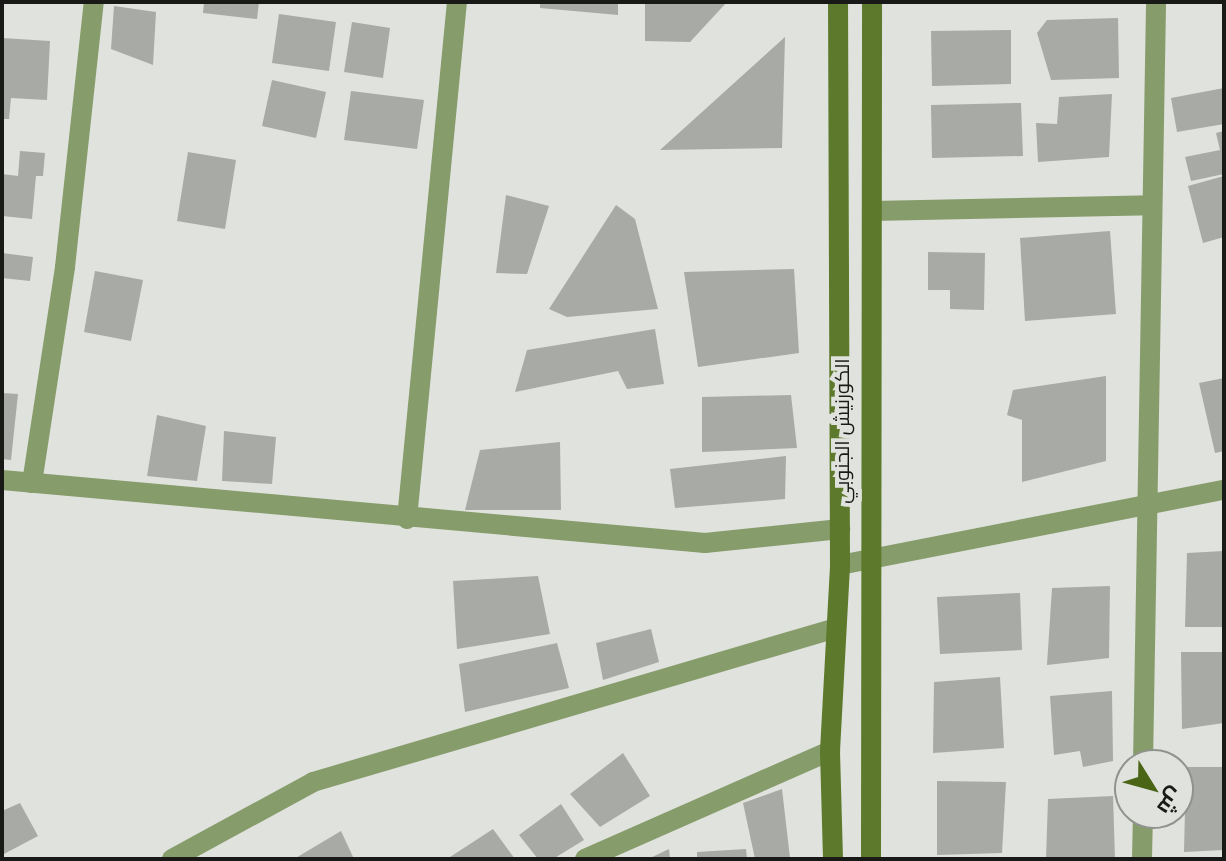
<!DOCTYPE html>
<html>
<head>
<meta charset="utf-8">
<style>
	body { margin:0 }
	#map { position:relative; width:1226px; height:861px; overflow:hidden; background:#e0e2dd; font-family:"Playfair Display",Cairo,serif }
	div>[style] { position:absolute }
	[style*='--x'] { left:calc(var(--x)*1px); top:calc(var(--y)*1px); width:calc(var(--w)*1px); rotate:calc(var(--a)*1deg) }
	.building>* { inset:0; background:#a7aaa5 }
	.minor>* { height:20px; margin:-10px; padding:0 10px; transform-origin:10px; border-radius:10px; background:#879c6b }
	.secondary>* { height:20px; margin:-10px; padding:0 10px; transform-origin:10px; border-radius:10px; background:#5d792b }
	span { translate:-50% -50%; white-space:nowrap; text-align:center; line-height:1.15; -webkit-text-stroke:8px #e0e2dd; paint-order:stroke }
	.street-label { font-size:20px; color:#191a18 }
	.frame { position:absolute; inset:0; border:4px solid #191a18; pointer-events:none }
	.north { position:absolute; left:1114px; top:749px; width:80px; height:80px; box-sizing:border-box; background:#e0e2dd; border:2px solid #90928e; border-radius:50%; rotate:127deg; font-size:22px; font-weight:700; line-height:32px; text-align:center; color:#191a18 }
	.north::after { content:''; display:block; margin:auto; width:28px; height:36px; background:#4a6516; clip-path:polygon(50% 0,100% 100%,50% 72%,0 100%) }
</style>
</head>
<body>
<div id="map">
	<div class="building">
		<i style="clip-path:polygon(204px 2px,259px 2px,257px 19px,203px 13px)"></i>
		<i style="clip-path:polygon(540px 2px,618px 2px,618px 15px,540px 8px)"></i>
		<i style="clip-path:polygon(645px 2px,727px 2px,690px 42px,645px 41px)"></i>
		<i style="clip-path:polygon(114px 6px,156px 12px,153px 65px,111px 49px)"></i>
		<i style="clip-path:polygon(279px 14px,336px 22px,329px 71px,272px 63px)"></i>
		<i style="clip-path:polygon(1118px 18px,1119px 78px,1051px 80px,1037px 33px,1047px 20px)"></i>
		<i style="clip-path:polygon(352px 22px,390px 28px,383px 78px,344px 72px)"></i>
		<i style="clip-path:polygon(1011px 30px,1011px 84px,932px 86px,931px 31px)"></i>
		<i style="clip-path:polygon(785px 37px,782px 148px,660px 150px)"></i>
		<i style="clip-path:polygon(2px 38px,50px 41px,47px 100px,11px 98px,9px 119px,2px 119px)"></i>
		<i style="clip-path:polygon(272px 80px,326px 92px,316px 138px,262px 126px)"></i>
		<i style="clip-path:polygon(1224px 88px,1224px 124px,1177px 132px,1171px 98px)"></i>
		<i style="clip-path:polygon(351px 91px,424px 100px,417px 149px,344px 140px)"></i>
		<i style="clip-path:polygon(1112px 94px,1109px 157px,1038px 162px,1036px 123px,1057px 124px,1059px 97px)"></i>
		<i style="clip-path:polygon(1021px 103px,1023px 156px,932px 158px,931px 105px)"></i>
		<i style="clip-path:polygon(1224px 131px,1224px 174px,1191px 181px,1185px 157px,1220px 150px,1216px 133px)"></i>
		<i style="clip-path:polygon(20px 151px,45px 153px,43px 176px,36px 176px,32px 219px,2px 216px,2px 174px,18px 176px)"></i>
		<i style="clip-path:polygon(188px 152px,236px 160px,225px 229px,177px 221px)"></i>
		<i style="clip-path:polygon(1224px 176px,1224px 237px,1203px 243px,1188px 186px)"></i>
		<i style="clip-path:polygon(506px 195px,549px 206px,527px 274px,496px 273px)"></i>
		<i style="clip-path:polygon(616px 205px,635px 219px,658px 309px,567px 317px,549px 309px)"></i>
		<i style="clip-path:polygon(1110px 231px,1116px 314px,1025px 321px,1020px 238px)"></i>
		<i style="clip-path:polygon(928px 252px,985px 253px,984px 310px,950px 309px,950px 290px,928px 290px)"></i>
		<i style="clip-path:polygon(2px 253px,33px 257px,30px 281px,2px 278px)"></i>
		<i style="clip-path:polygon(794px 269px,799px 353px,698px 367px,684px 272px)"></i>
		<i style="clip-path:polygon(95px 271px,143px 280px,131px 341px,84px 332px)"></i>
		<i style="clip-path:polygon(655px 329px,664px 384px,627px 389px,618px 371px,515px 392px,527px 350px)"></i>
		<i style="clip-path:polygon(1106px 376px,1106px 461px,1022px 482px,1022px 420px,1007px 415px,1013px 390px)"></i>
		<i style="clip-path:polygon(1224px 378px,1224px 451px,1215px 453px,1199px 383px)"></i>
		<i style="clip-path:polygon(2px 393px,18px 394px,11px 460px,2px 459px)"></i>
		<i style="clip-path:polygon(791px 395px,797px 448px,702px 452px,702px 397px)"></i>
		<i style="clip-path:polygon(157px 415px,206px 426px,197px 481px,147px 476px)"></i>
		<i style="clip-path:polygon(224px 431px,276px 437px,272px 484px,222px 481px)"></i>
		<i style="clip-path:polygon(560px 442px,561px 510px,465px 510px,480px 450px)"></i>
		<i style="clip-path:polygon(786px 456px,785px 499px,675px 508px,670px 469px)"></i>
		<i style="clip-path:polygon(1224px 551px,1224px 627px,1185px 627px,1187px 553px)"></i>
		<i style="clip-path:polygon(538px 576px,550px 634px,457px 649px,453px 581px)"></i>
		<i style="clip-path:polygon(1110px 586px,1109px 658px,1047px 665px,1052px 588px)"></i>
		<i style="clip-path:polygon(1020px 593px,1022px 650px,940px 654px,937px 597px)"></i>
		<i style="clip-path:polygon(651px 629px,659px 662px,603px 680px,596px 643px)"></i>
		<i style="clip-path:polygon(557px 643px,569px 688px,465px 712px,459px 664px)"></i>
		<i style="clip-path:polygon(1181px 652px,1224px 652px,1224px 723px,1182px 729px)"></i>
		<i style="clip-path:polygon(1000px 677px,1004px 748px,933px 753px,934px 682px)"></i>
		<i style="clip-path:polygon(1112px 691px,1113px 761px,1083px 767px,1080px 751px,1054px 755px,1050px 696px)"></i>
		<i style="clip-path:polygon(623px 753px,650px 796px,600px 827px,570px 794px)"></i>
		<i style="clip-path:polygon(1186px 767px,1224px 767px,1224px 850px,1184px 852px)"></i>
		<i style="clip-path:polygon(937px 781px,1006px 782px,1002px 853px,937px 855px)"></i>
		<i style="clip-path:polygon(782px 789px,790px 858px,755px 859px,743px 803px)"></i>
		<i style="clip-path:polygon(1113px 796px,1115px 859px,1046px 859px,1048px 799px)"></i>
		<i style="clip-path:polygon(20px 803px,38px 836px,2px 855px,2px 811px)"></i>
		<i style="clip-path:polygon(561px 804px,584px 840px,553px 859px,538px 859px,519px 835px)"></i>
		<i style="clip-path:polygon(493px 829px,515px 859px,447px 859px)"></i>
		<i style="clip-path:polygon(341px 831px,354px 859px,294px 859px)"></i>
		<i style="clip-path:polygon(669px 849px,670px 859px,648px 859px)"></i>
		<i style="clip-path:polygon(746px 849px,747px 859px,697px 859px,697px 852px)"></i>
	</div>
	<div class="minor">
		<i style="--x:872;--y:211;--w:280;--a:-1.2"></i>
		<i style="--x:2;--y:480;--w:706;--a:5.12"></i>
		<i style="--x:705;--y:543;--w:136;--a:-5.9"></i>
		<i style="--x:32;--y:483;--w:219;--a:-81.3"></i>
		<i style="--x:65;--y:267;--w:267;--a:-83.8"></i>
		<i style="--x:407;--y:519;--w:519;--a:-84.48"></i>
		<i style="--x:840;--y:565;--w:391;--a:-11.1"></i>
		<i style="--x:1143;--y:765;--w:763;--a:-89.02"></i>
		<i style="--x:172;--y:859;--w:161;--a:-28.6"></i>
		<i style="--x:313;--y:782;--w:545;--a:-16.41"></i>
		<i style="--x:585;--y:859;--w:268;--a:-23.8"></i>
		<i style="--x:1142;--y:859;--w:46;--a:-88.8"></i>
	</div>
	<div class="secondary">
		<i style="--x:833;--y:859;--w:108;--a:-91.6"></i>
		<i style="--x:830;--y:751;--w:186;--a:-86.9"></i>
		<i style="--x:840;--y:565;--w:563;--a:-90.2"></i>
		<i style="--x:871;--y:859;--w:857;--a:-89.93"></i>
	</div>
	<div class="street-label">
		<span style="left:840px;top:431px;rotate:-90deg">الكورنيش الجنوبي</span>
	</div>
	<div class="frame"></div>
	<div class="north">ش</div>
</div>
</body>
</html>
